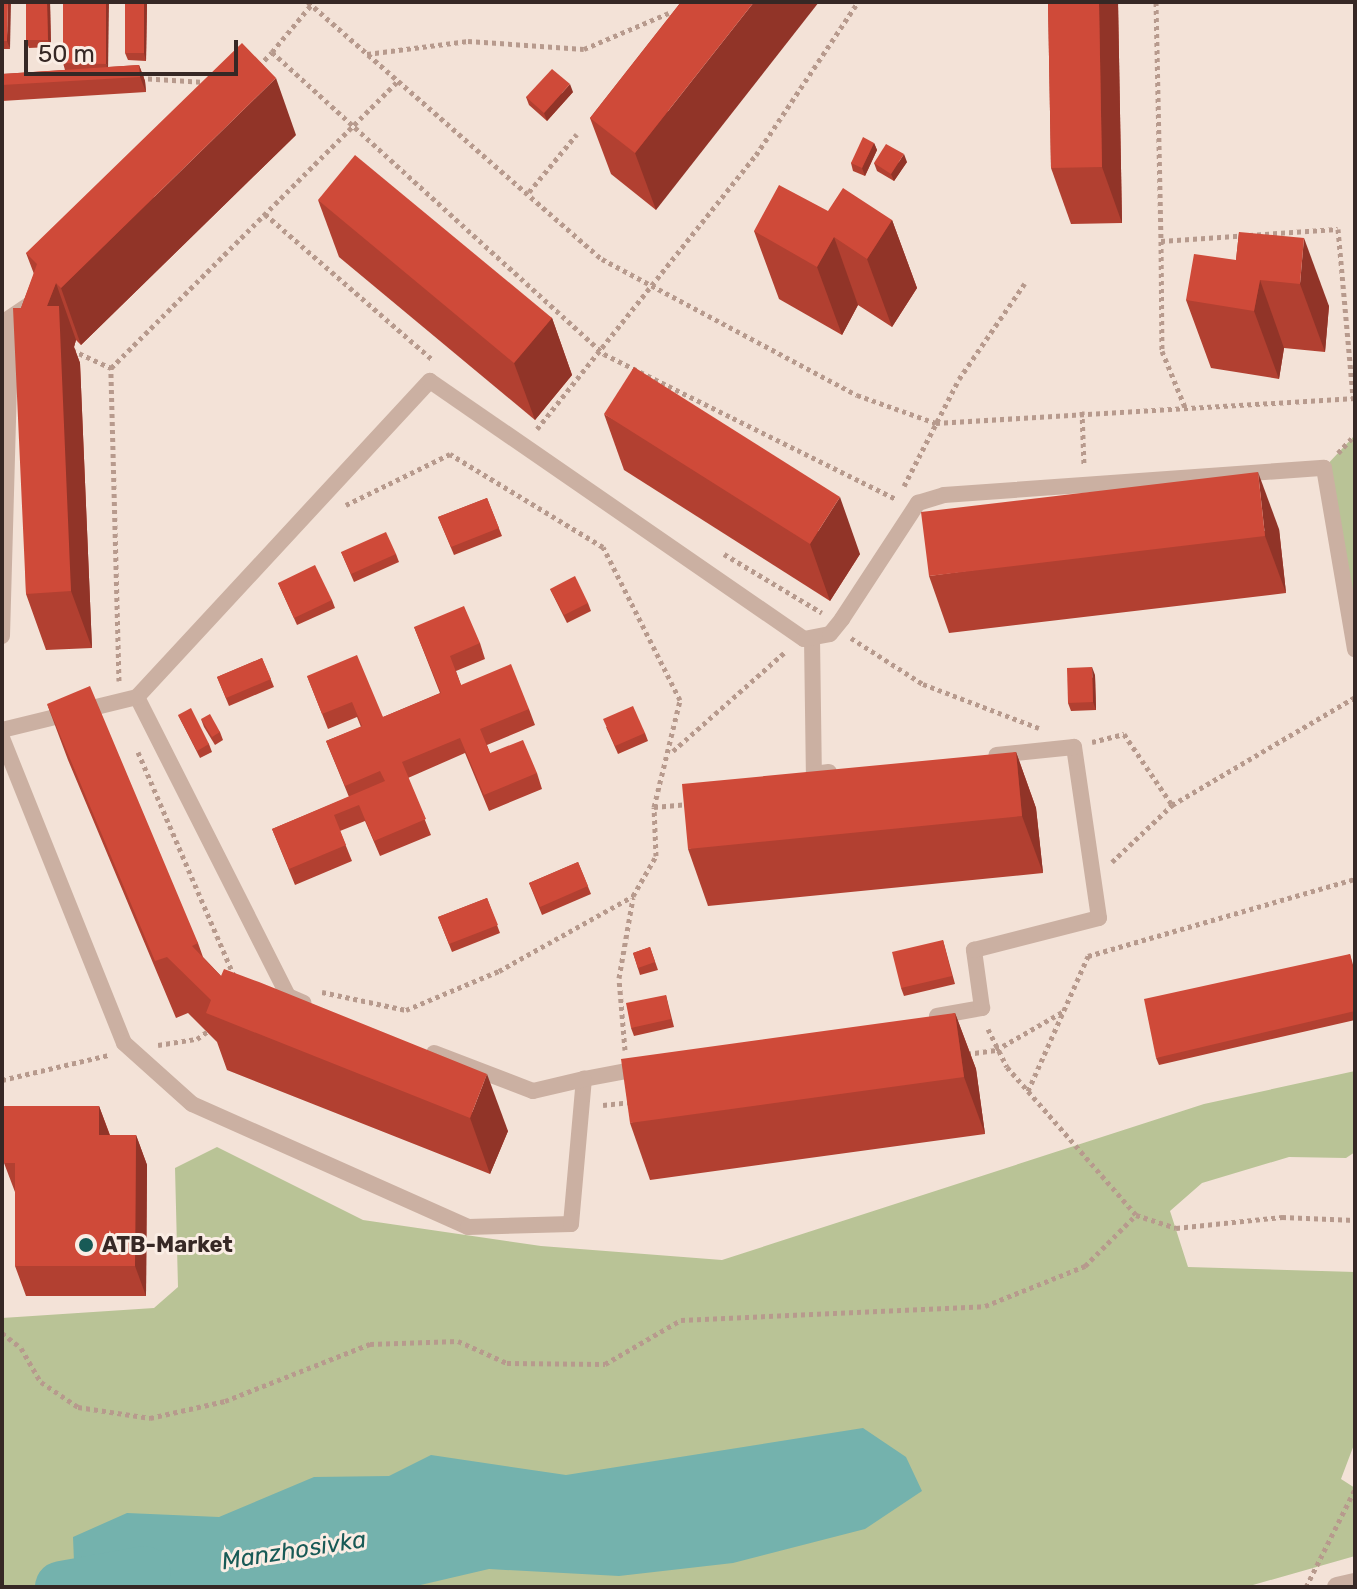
<!DOCTYPE html>
<html>
<head>
<meta charset="utf-8">
<style>
	body { margin:0 }
	#map { position:relative; width:1357px; height:1589px; overflow:hidden; background:#f3e2d7; font-family:Rubik,sans-serif }
	div>[style] { position:absolute }
	[style*='--x'] { left:calc(var(--x)*1px); top:calc(var(--y)*1px); width:calc(var(--w)*1px); rotate:calc(var(--a)*1deg) }
	.green>* { inset:0; background:#b9c396 }
	.water>* { inset:0; background:#74b2ad }
	.river>* { height:52px; margin:-26px; padding:0 26px; transform-origin:26px; border-radius:26px; background:#74b2ad }
	.path>* { height:5px; margin-top:-2.5px; transform-origin:0; background:repeating-linear-gradient(90deg,#b79a8d 0 4px,transparent 0 8px) }
	.service>* { height:16px; margin:-8px; padding:0 8px; transform-origin:8px; border-radius:8px; background:#cbb0a2 }
	.minor>* { height:20px; margin:-10px; padding:0 10px; transform-origin:10px; border-radius:10px; background:#cbb0a2 }
	.wall>* { inset:0; background:#b24031 }
	.shaded-wall>* { inset:0; background:#913428 }
	.building>* { inset:0; background:#cf4a39 }
	.dots>* { width:22px; height:22px; translate:-50% -50%; box-sizing:border-box; border:4px solid #faede4; border-radius:50% }
	span { translate:-50% -50%; white-space:nowrap; text-align:center; line-height:1.15; -webkit-text-stroke:6px #faede4; paint-order:stroke }
	.poi-label { font-size:22px; color:#362825; font-weight:700 }
	.left { translate:0 -50%; text-align:left }
	.water-label { font-size:24px; color:#185a56; font-style:italic }
	.frame { position:absolute; inset:0; border:4px solid #362825; pointer-events:none }
	.scale { position:absolute; left:24px; top:40px; width:214px; height:36px; box-sizing:border-box; border:4px solid #362825; border-top:0; padding-left:10px; font-size:24px; line-height:28px; white-space:nowrap; color:#362825; -webkit-text-stroke:6px #faede4; paint-order:stroke }
</style>
</head>
<body>
<div id="map">
	<div class="green">
		<i style="clip-path:polygon(1355px 435px,1355px 648px,1324px 468px)"></i>
		<i style="clip-path:polygon(1355px 1071px,1355px 1152px,1346px 1158px,1289px 1157px,1202px 1183px,1170px 1211px,1188px 1267px,1355px 1272px,1355px 1442px,1341px 1479px,1355px 1488px,1355px 1556px,1246px 1587px,2px 1587px,2px 1318px,154px 1308px,178px 1287px,175px 1168px,217px 1147px,363px 1220px,541px 1246px,722px 1260px,1204px 1104px)"></i>
	</div>
	<div class="water">
		<i style="clip-path:polygon(863px 1428px,906px 1457px,922px 1491px,865px 1529px,733px 1563px,619px 1576px,489px 1569px,412px 1587px,75px 1587px,73px 1537px,127px 1513px,219px 1517px,314px 1477px,389px 1476px,431px 1455px,566px 1475px)"></i>
	</div>
	<div class="river">
		<i style="--x:61;--y:1587;--w:85;--a:-10.1"></i>
	</div>
	<div class="path">
		<i style="--x:308;--y:2;--w:390;--a:41.2"></i>
		<i style="--x:602;--y:259;--w:289;--a:28.1"></i>
		<i style="--x:857;--y:395;--w:84;--a:19.5"></i>
		<i style="--x:936;--y:423;--w:420;--a:-3.4"></i>
		<i style="--x:1156;--y:2;--w:239;--a:88.8"></i>
		<i style="--x:1161;--y:241;--w:177;--a:-3.9"></i>
		<i style="--x:1338;--y:229;--w:170;--a:84.9"></i>
		<i style="--x:272;--y:52;--w:61;--a:-50.3"></i>
		<i style="--x:367;--y:54;--w:102;--a:-7.3"></i>
		<i style="--x:468;--y:41;--w:116;--a:3.9"></i>
		<i style="--x:584;--y:49;--w:92;--a:-23"></i>
		<i style="--x:259;--y:66;--w:19;--a:-47"></i>
		<i style="--x:272;--y:52;--w:449;--a:42.3"></i>
		<i style="--x:604;--y:354;--w:326;--a:26.4"></i>
		<i style="--x:140;--y:78;--w:65;--a:3.5"></i>
		<i style="--x:529;--y:192;--w:75;--a:-50.4"></i>
		<i style="--x:265;--y:214;--w:223;--a:41"></i>
		<i style="--x:1161;--y:241;--w:110;--a:89.5"></i>
		<i style="--x:1162;--y:351;--w:61;--a:67.7"></i>
		<i style="--x:72;--y:350;--w:43;--a:24.8"></i>
		<i style="--x:1082;--y:411;--w:55;--a:87.9"></i>
		<i style="--x:537;--y:429;--w:351;--a:-51.4"></i>
		<i style="--x:756;--y:155;--w:184;--a:-56.3"></i>
		<i style="--x:1338;--y:453;--w:25;--a:-47"></i>
		<i style="--x:904;--y:486;--w:120;--a:-62.8"></i>
		<i style="--x:959;--y:379;--w:116;--a:-55.5"></i>
		<i style="--x:724;--y:554;--w:114;--a:31"></i>
		<i style="--x:851;--y:638;--w:85;--a:32.6"></i>
		<i style="--x:923;--y:684;--w:124;--a:20.8"></i>
		<i style="--x:119;--y:681;--w:313;--a:-91.5"></i>
		<i style="--x:111;--y:368;--w:404;--a:-45"></i>
		<i style="--x:1092;--y:742;--w:33;--a:-14"></i>
		<i style="--x:1124;--y:734;--w:86;--a:55.9"></i>
		<i style="--x:673;--y:751;--w:149;--a:-41.5"></i>
		<i style="--x:138;--y:752;--w:246;--a:66.8"></i>
		<i style="--x:654;--y:807;--w:35;--a:-5"></i>
		<i style="--x:1112;--y:862;--w:83;--a:-43.5"></i>
		<i style="--x:1172;--y:805;--w:212;--a:-30.5"></i>
		<i style="--x:322;--y:992;--w:86;--a:12.1"></i>
		<i style="--x:406;--y:1010;--w:101;--a:-22.8"></i>
		<i style="--x:499;--y:971;--w:154;--a:-29.2"></i>
		<i style="--x:633;--y:896;--w:46;--a:-60.1"></i>
		<i style="--x:656;--y:856;--w:49;--a:-92.3"></i>
		<i style="--x:654;--y:807;--w:110;--a:-76.3"></i>
		<i style="--x:680;--y:700;--w:171;--a:-116.7"></i>
		<i style="--x:603;--y:547;--w:179;--a:-148.7"></i>
		<i style="--x:450;--y:454;--w:116;--a:153.9"></i>
		<i style="--x:988;--y:1029;--w:42;--a:63.4"></i>
		<i style="--x:1007;--y:1067;--w:196;--a:48.9"></i>
		<i style="--x:1136;--y:1215;--w:42;--a:18"></i>
		<i style="--x:1176;--y:1228;--w:107;--a:-5.9"></i>
		<i style="--x:1282;--y:1217;--w:73;--a:2.4"></i>
		<i style="--x:158;--y:1045;--w:39;--a:-9"></i>
		<i style="--x:197;--y:1039;--w:19;--a:-36"></i>
		<i style="--x:625;--y:1050;--w:72;--a:-94.8"></i>
		<i style="--x:619;--y:978;--w:81;--a:-80.1"></i>
		<i style="--x:967;--y:1054;--w:29;--a:-8"></i>
		<i style="--x:996;--y:1050;--w:78;--a:-29.8"></i>
		<i style="--x:2;--y:1080;--w:110;--a:-13.2"></i>
		<i style="--x:1028;--y:1091;--w:148;--a:-66"></i>
		<i style="--x:1088;--y:956;--w:278;--a:-16.1"></i>
		<i style="--x:603;--y:1105;--w:30;--a:-6"></i>
		<i style="--x:2;--y:1144;--w:13;--a:72"></i>
		<i style="--x:2;--y:1333;--w:24;--a:38"></i>
		<i style="--x:21;--y:1348;--w:39;--a:60"></i>
		<i style="--x:41;--y:1382;--w:45;--a:34"></i>
		<i style="--x:78;--y:1407;--w:73;--a:8.7"></i>
		<i style="--x:150;--y:1418;--w:77;--a:-12.8"></i>
		<i style="--x:225;--y:1401;--w:156;--a:-21.5"></i>
		<i style="--x:370;--y:1344;--w:88;--a:-2"></i>
		<i style="--x:458;--y:1341;--w:54;--a:24.2"></i>
		<i style="--x:507;--y:1363;--w:98;--a:0.6"></i>
		<i style="--x:605;--y:1364;--w:88;--a:-30.1"></i>
		<i style="--x:681;--y:1320;--w:304;--a:-2.6"></i>
		<i style="--x:985;--y:1306;--w:108;--a:-21.8"></i>
		<i style="--x:1085;--y:1266;--w:72;--a:-45"></i>
		<i style="--x:1306;--y:1587;--w:110;--a:-63.4"></i>
	</div>
	<div class="service">
		<i style="--x:2;--y:323;--w:32;--a:-34"></i>
		<i style="--x:2;--y:636;--w:313;--a:-88.4"></i>
		<i style="--x:812;--y:638;--w:136;--a:89.2"></i>
		<i style="--x:814;--y:774;--w:15;--a:-8"></i>
		<i style="--x:137;--y:697;--w:335;--a:63.2"></i>
		<i style="--x:288;--y:996;--w:17;--a:24"></i>
		<i style="--x:2;--y:730;--w:139;--a:-13.7"></i>
		<i style="--x:137;--y:697;--w:431;--a:-47.2"></i>
		<i style="--x:430;--y:381;--w:454;--a:34.6"></i>
		<i style="--x:804;--y:639;--w:26;--a:-11"></i>
		<i style="--x:830;--y:634;--w:19;--a:-51"></i>
		<i style="--x:842;--y:619;--w:139;--a:-56.8"></i>
		<i style="--x:918;--y:503;--w:27;--a:-17"></i>
		<i style="--x:944;--y:495;--w:381;--a:-4.1"></i>
		<i style="--x:1324;--y:468;--w:184;--a:80.3"></i>
		<i style="--x:2;--y:738;--w:328;--a:68.2"></i>
		<i style="--x:124;--y:1043;--w:91;--a:41.9"></i>
		<i style="--x:192;--y:1104;--w:302;--a:24"></i>
		<i style="--x:468;--y:1227;--w:103;--a:-1.7"></i>
		<i style="--x:571;--y:1224;--w:146;--a:-84.9"></i>
		<i style="--x:584;--y:1079;--w:60;--a:-10.6"></i>
		<i style="--x:937;--y:1016;--w:46;--a:-10.1"></i>
		<i style="--x:982;--y:1008;--w:59;--a:-97.9"></i>
		<i style="--x:974;--y:950;--w:129;--a:-14.4"></i>
		<i style="--x:1099;--y:918;--w:173;--a:-98.3"></i>
		<i style="--x:1074;--y:747;--w:78;--a:174.1"></i>
		<i style="--x:434;--y:1053;--w:106;--a:21"></i>
		<i style="--x:533;--y:1091;--w:52;--a:-13.2"></i>
	</div>
	<div class="minor">
		<i style="--x:1337;--y:1587;--w:18;--a:-13"></i>
	</div>
	<div class="wall">
		<i style="clip-path:polygon(2px 2px,10px 49px,2px 49px)"></i>
		<i style="clip-path:polygon(26px 2px,50px 2px,51px 47px,29px 48px,26px 40px)"></i>
		<i style="clip-path:polygon(63px 2px,108px 67px,139px 65px,145px 81px,146px 92px,2px 101px,2px 74px,65px 70px,63px 63px)"></i>
		<i style="clip-path:polygon(125px 2px,147px 2px,146px 61px,128px 60px,125px 53px)"></i>
		<i style="clip-path:polygon(681px 2px,656px 210px,611px 174px,590px 118px)"></i>
		<i style="clip-path:polygon(1048px 2px,1118px 2px,1122px 223px,1071px 224px,1051px 168px)"></i>
		<i style="clip-path:polygon(573px 92px,547px 121px,529px 105px,526px 97px)"></i>
		<i style="clip-path:polygon(296px 135px,81px 345px,76px 340px,74px 347px,80px 363px,92px 648px,46px 650px,26px 594px,21px 308px,34px 274px,26px 253px)"></i>
		<i style="clip-path:polygon(874px 143px,877px 150px,865px 176px,853px 171px,851px 163px)"></i>
		<i style="clip-path:polygon(907px 162px,894px 181px,877px 171px,874px 163px)"></i>
		<i style="clip-path:polygon(318px 200px,552px 318px,572px 375px,535px 420px,339px 257px)"></i>
		<i style="clip-path:polygon(892px 220px,917px 288px,892px 327px,858px 305px,842px 335px,779px 299px,754px 231px)"></i>
		<i style="clip-path:polygon(1239px 232px,1329px 306px,1325px 352px,1284px 348px,1279px 379px,1211px 368px,1186px 300px,1236px 260px)"></i>
		<i style="clip-path:polygon(604px 414px,860px 554px,830px 601px,624px 470px)"></i>
		<i style="clip-path:polygon(487px 498px,502px 536px,454px 555px,438px 517px)"></i>
		<i style="clip-path:polygon(1279px 529px,1286px 593px,949px 633px,929px 576px)"></i>
		<i style="clip-path:polygon(341px 552px,396px 554px,399px 562px,354px 582px)"></i>
		<i style="clip-path:polygon(278px 583px,332px 600px,335px 608px,297px 625px)"></i>
		<i style="clip-path:polygon(550px 589px,588px 603px,591px 611px,567px 623px)"></i>
		<i style="clip-path:polygon(414px 627px,480px 643px,485px 659px,456px 671px,461px 685px,529px 709px,535px 725px,487px 745px,490px 753px,537px 773px,542px 789px,489px 811px,465px 753px,408px 778px,431px 835px,380px 856px,365px 821px,340px 831px,352px 861px,295px 885px,272px 829px,349px 797px,326px 741px,361px 727px,357px 717px,328px 729px,307px 676px,383px 717px,440px 693px)"></i>
		<i style="clip-path:polygon(262px 658px,274px 687px,229px 706px,217px 677px)"></i>
		<i style="clip-path:polygon(1095px 675px,1096px 710px,1071px 711px,1068px 703px)"></i>
		<i style="clip-path:polygon(47px 704px,198px 943px,203px 957px,221px 976px,508px 1131px,490px 1174px,227px 1070px,217px 1042px,188px 1013px,176px 1018px,68px 760px)"></i>
		<i style="clip-path:polygon(178px 715px,209px 744px,212px 752px,200px 758px)"></i>
		<i style="clip-path:polygon(201px 719px,220px 732px,223px 740px,215px 745px,204px 727px)"></i>
		<i style="clip-path:polygon(606px 727px,645px 733px,648px 741px,618px 754px)"></i>
		<i style="clip-path:polygon(1016px 752px,1036px 808px,1043px 873px,708px 906px,688px 849px)"></i>
		<i style="clip-path:polygon(578px 862px,591px 894px,542px 915px,529px 883px)"></i>
		<i style="clip-path:polygon(487px 898px,500px 933px,452px 952px,438px 917px)"></i>
		<i style="clip-path:polygon(943px 940px,955px 984px,904px 996px,901px 988px)"></i>
		<i style="clip-path:polygon(650px 947px,658px 970px,640px 975px,633px 953px)"></i>
		<i style="clip-path:polygon(1350px 954px,1355px 972px,1355px 1020px,1159px 1065px,1156px 1058px)"></i>
		<i style="clip-path:polygon(666px 995px,674px 1027px,634px 1036px,631px 1028px)"></i>
		<i style="clip-path:polygon(955px 1013px,976px 1069px,985px 1134px,650px 1180px,630px 1123px)"></i>
		<i style="clip-path:polygon(99px 1106px,110px 1135px,136px 1135px,147px 1165px,146px 1296px,26px 1296px,15px 1266px,15px 1192px,4px 1163px)"></i>
	</div>
	<div class="shaded-wall">
		<i style="clip-path:polygon(8px 2px,11px 2px,10px 49px,7px 41px)"></i>
		<i style="clip-path:polygon(47px 2px,50px 2px,51px 47px,48px 40px)"></i>
		<i style="clip-path:polygon(106px 2px,109px 2px,108px 72px,106px 64px)"></i>
		<i style="clip-path:polygon(144px 2px,147px 2px,146px 61px,144px 53px)"></i>
		<i style="clip-path:polygon(754px 2px,819px 2px,656px 210px,635px 153px)"></i>
		<i style="clip-path:polygon(1099px 2px,1118px 2px,1122px 223px,1102px 167px)"></i>
		<i style="clip-path:polygon(139px 65px,145px 81px,146px 92px,140px 77px)"></i>
		<i style="clip-path:polygon(276px 78px,296px 135px,81px 345px,61px 288px)"></i>
		<i style="clip-path:polygon(570px 84px,573px 92px,547px 121px,544px 113px)"></i>
		<i style="clip-path:polygon(874px 143px,877px 150px,865px 176px,862px 168px)"></i>
		<i style="clip-path:polygon(904px 154px,907px 162px,894px 181px,891px 174px)"></i>
		<i style="clip-path:polygon(892px 220px,917px 288px,892px 327px,867px 259px)"></i>
		<i style="clip-path:polygon(834px 237px,858px 305px,842px 335px,817px 267px)"></i>
		<i style="clip-path:polygon(1304px 238px,1329px 306px,1325px 352px,1300px 284px)"></i>
		<i style="clip-path:polygon(1260px 280px,1284px 348px,1279px 379px,1254px 311px)"></i>
		<i style="clip-path:polygon(56px 283px,76px 340px,74px 347px,80px 363px,92px 648px,71px 591px,47px 306px)"></i>
		<i style="clip-path:polygon(552px 318px,572px 375px,535px 420px,514px 363px)"></i>
		<i style="clip-path:polygon(1258px 472px,1279px 529px,1286px 593px,1265px 536px)"></i>
		<i style="clip-path:polygon(840px 497px,860px 554px,830px 601px,810px 544px)"></i>
		<i style="clip-path:polygon(1092px 667px,1095px 675px,1096px 710px,1093px 702px)"></i>
		<i style="clip-path:polygon(1016px 752px,1036px 808px,1043px 873px,1022px 816px)"></i>
		<i style="clip-path:polygon(955px 1013px,976px 1069px,985px 1134px,964px 1077px)"></i>
		<i style="clip-path:polygon(487px 1074px,508px 1131px,490px 1174px,470px 1118px)"></i>
		<i style="clip-path:polygon(99px 1106px,110px 1136px,99px 1135px)"></i>
		<i style="clip-path:polygon(136px 1135px,147px 1165px,146px 1296px,135px 1266px)"></i>
	</div>
	<div class="building">
		<i style="clip-path:polygon(2px 2px,8px 2px,7px 41px,2px 41px)"></i>
		<i style="clip-path:polygon(26px 2px,47px 2px,48px 40px,26px 40px)"></i>
		<i style="clip-path:polygon(63px 2px,106px 2px,106px 64px,63px 63px)"></i>
		<i style="clip-path:polygon(125px 2px,144px 2px,144px 53px,125px 53px)"></i>
		<i style="clip-path:polygon(681px 2px,754px 2px,635px 153px,590px 118px)"></i>
		<i style="clip-path:polygon(1048px 2px,1099px 2px,1102px 167px,1051px 168px)"></i>
		<i style="clip-path:polygon(242px 43px,276px 78px,61px 288px,56px 283px,47px 306px,59px 306px,71px 591px,26px 594px,13px 308px,21px 308px,37px 264px,26px 253px)"></i>
		<i style="clip-path:polygon(139px 65px,140px 77px,2px 85px,2px 74px)"></i>
		<i style="clip-path:polygon(552px 69px,570px 84px,544px 113px,526px 97px)"></i>
		<i style="clip-path:polygon(863px 137px,874px 143px,862px 168px,851px 163px)"></i>
		<i style="clip-path:polygon(886px 144px,904px 154px,891px 174px,874px 163px)"></i>
		<i style="clip-path:polygon(355px 155px,552px 318px,514px 363px,318px 200px)"></i>
		<i style="clip-path:polygon(779px 185px,828px 211px,843px 188px,892px 220px,867px 259px,834px 237px,817px 267px,754px 231px)"></i>
		<i style="clip-path:polygon(1239px 232px,1304px 238px,1300px 284px,1260px 280px,1254px 311px,1186px 300px,1194px 254px,1236px 260px)"></i>
		<i style="clip-path:polygon(634px 367px,840px 497px,810px 544px,604px 414px)"></i>
		<i style="clip-path:polygon(1258px 472px,1265px 536px,929px 576px,921px 512px)"></i>
		<i style="clip-path:polygon(487px 498px,499px 528px,451px 547px,438px 517px)"></i>
		<i style="clip-path:polygon(386px 532px,396px 554px,351px 574px,341px 552px)"></i>
		<i style="clip-path:polygon(315px 565px,332px 600px,294px 618px,278px 583px)"></i>
		<i style="clip-path:polygon(575px 576px,588px 603px,564px 615px,550px 589px)"></i>
		<i style="clip-path:polygon(464px 606px,480px 643px,450px 656px,461px 685px,511px 664px,529px 709px,480px 729px,490px 753px,523px 740px,537px 773px,484px 795px,460px 738px,402px 762px,426px 819px,374px 841px,359px 805px,334px 815px,346px 845px,289px 869px,272px 829px,385px 781px,380px 771px,345px 786px,326px 741px,362px 726px,352px 702px,322px 714px,307px 676px,357px 655px,383px 717px,441px 693px,414px 627px)"></i>
		<i style="clip-path:polygon(262px 658px,271px 679px,226px 698px,217px 677px)"></i>
		<i style="clip-path:polygon(1092px 667px,1093px 702px,1068px 703px,1067px 668px)"></i>
		<i style="clip-path:polygon(90px 686px,198px 943px,192px 946px,221px 976px,224px 969px,259px 982px,487px 1074px,470px 1118px,206px 1013px,211px 1000px,167px 957px,155px 961px,47px 704px)"></i>
		<i style="clip-path:polygon(633px 706px,645px 733px,615px 746px,603px 719px)"></i>
		<i style="clip-path:polygon(191px 708px,209px 744px,197px 751px,178px 715px)"></i>
		<i style="clip-path:polygon(210px 714px,220px 732px,212px 737px,201px 719px)"></i>
		<i style="clip-path:polygon(1016px 752px,1022px 816px,688px 849px,682px 784px)"></i>
		<i style="clip-path:polygon(578px 862px,588px 886px,540px 907px,529px 883px)"></i>
		<i style="clip-path:polygon(487px 898px,498px 925px,449px 944px,438px 917px)"></i>
		<i style="clip-path:polygon(943px 940px,952px 976px,901px 988px,892px 952px)"></i>
		<i style="clip-path:polygon(650px 947px,655px 962px,638px 968px,633px 953px)"></i>
		<i style="clip-path:polygon(1350px 954px,1355px 978px,1355px 1011px,1156px 1058px,1144px 999px)"></i>
		<i style="clip-path:polygon(666px 995px,671px 1019px,631px 1028px,626px 1003px)"></i>
		<i style="clip-path:polygon(955px 1013px,964px 1077px,630px 1123px,621px 1059px)"></i>
		<i style="clip-path:polygon(4px 1106px,99px 1106px,99px 1135px,136px 1135px,135px 1266px,15px 1266px,15px 1163px,4px 1163px)"></i>
	</div>
	<div class="dots">
		<i style="left:86px;top:1245px;background:#185a56"></i>
	</div>
	<div class="poi-label">
		<span class="left" style="left:102px;top:1245px">ATB-Market</span>
	</div>
	<div class="water-label">
		<span style="left:294px;top:1551px;rotate:-9deg">Manzhosivka</span>
	</div>
	<div class="frame"></div>
	<div class="scale">50 m</div>
</div>
</body>
</html>
